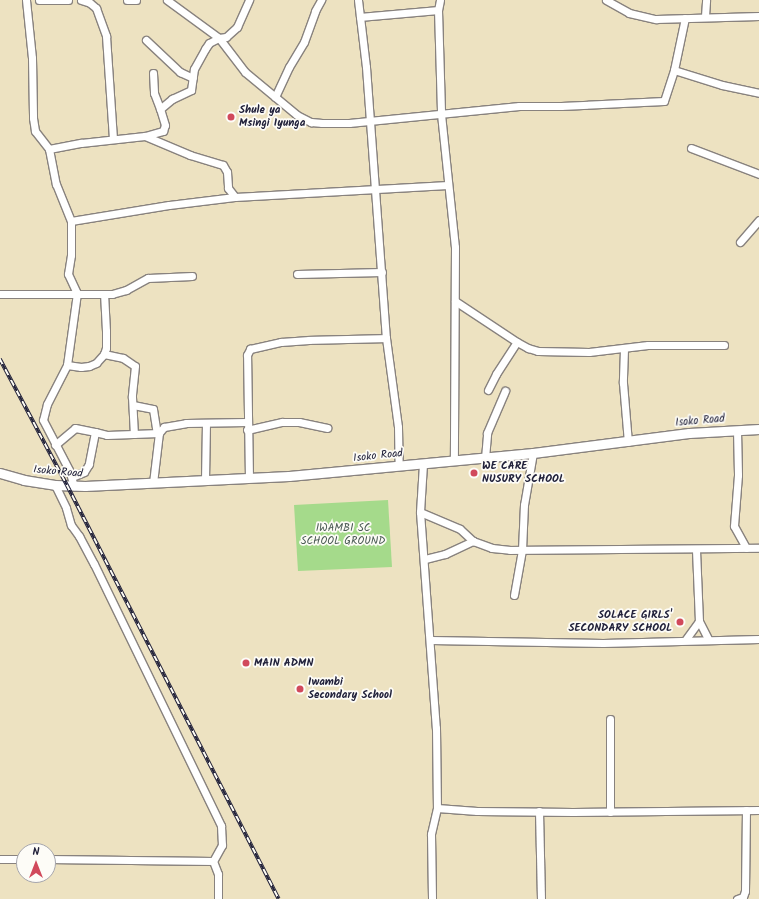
<!DOCTYPE html>
<html>
<head>
<meta charset="utf-8">
<style>
	body { margin:0 }
	#map { position:relative; width:759px; height:899px; overflow:hidden; background:#ede2c1; font-family:Kalam,sans-serif }
	div>[style] { position:absolute }
	[style*='--x'] { left:calc(var(--x)*1px); top:calc(var(--y)*1px); width:calc(var(--w)*1px); rotate:calc(var(--a)*1deg) }
	.green>* { inset:0; background:#a5da8b }
	.roads { filter:drop-shadow(1px 0 #88827e) drop-shadow(-1px 0 #88827e) drop-shadow(0 1px #88827e) drop-shadow(0 -1px #88827e) }
	.minor>* { height:7px; margin:-3.5px; padding:0 3.5px; transform-origin:3.5px; border-radius:3.5px; background:#fff }
	.tertiary>* { height:9px; margin:-4.5px; padding:0 4.5px; transform-origin:4.5px; border-radius:4.5px; background:#fff }
	.rail>* { height:3.5px; margin-top:-1.75px; transform-origin:0; background:repeating-linear-gradient(90deg,#fdfcf7 0 6px,#22223b 0 12px); box-sizing:border-box; border-block:1px solid #22223b }
	.dots>* { width:11px; height:11px; translate:-50% -50%; box-sizing:border-box; border:2px solid #fdfcf7; border-radius:50% }
	span { translate:-50% -50%; white-space:nowrap; text-align:center; line-height:1.15; -webkit-text-stroke:3.5px #fdfcf7; paint-order:stroke }
	.poi-label { font-size:11px; color:#22223b; font-weight:700 }
	.left { translate:0 -50%; text-align:left }
	.right { translate:-100% -50%; text-align:right }
	.street-label { font-size:11px; color:#22223b }
	.park-label { font-size:11px; color:#495953 }
	.north { position:absolute; left:16px; top:843px; width:40px; height:40px; box-sizing:border-box; background:#fdfcf7; border:1px solid #a5a5ac; border-radius:50%; rotate:0deg; font-size:11px; font-weight:700; line-height:16px; text-align:center; color:#22223b }
	.north::after { content:''; display:block; margin:auto; width:14px; height:18px; background:#d1495b; clip-path:polygon(50% 0,100% 100%,50% 72%,0 100%) }
</style>
</head>
<body>
<div id="map">
	<div class="green">
		<i style="clip-path:polygon(388px 500px,392px 567px,298px 571px,294px 505px)"></i>
	</div>
	<div class="roads">
		<div class="minor">
			<i style="--x:26;--y:0;--w:58;--a:84.1"></i>
			<i style="--x:32;--y:58;--w:60;--a:89"></i>
			<i style="--x:33;--y:118;--w:13;--a:81"></i>
			<i style="--x:35;--y:131;--w:23;--a:52"></i>
			<i style="--x:49;--y:149;--w:36;--a:79"></i>
			<i style="--x:56;--y:184;--w:40;--a:68"></i>
			<i style="--x:71;--y:221;--w:34;--a:90"></i>
			<i style="--x:71;--y:255;--w:19;--a:99"></i>
			<i style="--x:68;--y:274;--w:21;--a:65"></i>
			<i style="--x:77;--y:293;--w:73;--a:97.9"></i>
			<i style="--x:67;--y:365;--w:44;--a:117.1"></i>
			<i style="--x:47;--y:404;--w:16;--a:104"></i>
			<i style="--x:43;--y:420;--w:56;--a:62.5"></i>
			<i style="--x:69;--y:470;--w:17;--a:73"></i>
			<i style="--x:39;--y:0;--w:29;--a:0"></i>
			<i style="--x:81;--y:0;--w:9;--a:18"></i>
			<i style="--x:90;--y:3;--w:8;--a:40"></i>
			<i style="--x:96;--y:8;--w:30;--a:70"></i>
			<i style="--x:106;--y:36;--w:103;--a:86.1"></i>
			<i style="--x:127;--y:0;--w:9;--a:0"></i>
			<i style="--x:167;--y:0;--w:64;--a:36.2"></i>
			<i style="--x:219;--y:38;--w:43;--a:52.6"></i>
			<i style="--x:245;--y:72;--w:67;--a:39.6"></i>
			<i style="--x:297;--y:115;--w:16;--a:27"></i>
			<i style="--x:311;--y:122;--w:11;--a:5"></i>
			<i style="--x:322;--y:123;--w:27;--a:0"></i>
			<i style="--x:349;--y:123;--w:171;--a:-5.7"></i>
			<i style="--x:519;--y:106;--w:42;--a:0"></i>
			<i style="--x:561;--y:106;--w:103;--a:-2.8"></i>
			<i style="--x:664;--y:101;--w:33;--a:-72"></i>
			<i style="--x:674;--y:70;--w:53;--a:-78.1"></i>
			<i style="--x:358;--y:0;--w:67;--a:83.2"></i>
			<i style="--x:366;--y:67;--w:272;--a:85.8"></i>
			<i style="--x:386;--y:338;--w:90;--a:82.3"></i>
			<i style="--x:398;--y:427;--w:39;--a:89"></i>
			<i style="--x:440;--y:0;--w:10;--a:101"></i>
			<i style="--x:438;--y:10;--w:104;--a:88.3"></i>
			<i style="--x:441;--y:114;--w:134;--a:84"></i>
			<i style="--x:455;--y:247;--w:214;--a:90.3"></i>
			<i style="--x:606;--y:0;--w:26;--a:29"></i>
			<i style="--x:629;--y:13;--w:28;--a:13"></i>
			<i style="--x:656;--y:19;--w:103;--a:-1.7"></i>
			<i style="--x:705;--y:16;--w:16;--a:-86"></i>
			<i style="--x:360;--y:17;--w:78;--a:-5.1"></i>
			<i style="--x:146;--y:40;--w:47;--a:43.3"></i>
			<i style="--x:180;--y:72;--w:14;--a:25"></i>
			<i style="--x:674;--y:70;--w:50;--a:17.4"></i>
			<i style="--x:722;--y:85;--w:38;--a:12"></i>
			<i style="--x:153;--y:73;--w:20;--a:87"></i>
			<i style="--x:154;--y:93;--w:17;--a:69"></i>
			<i style="--x:275;--y:97;--w:33;--a:-65"></i>
			<i style="--x:289;--y:67;--w:29;--a:-59"></i>
			<i style="--x:304;--y:42;--w:33;--a:-70"></i>
			<i style="--x:315;--y:11;--w:13;--a:-61"></i>
			<i style="--x:145;--y:136;--w:19;--a:-16"></i>
			<i style="--x:163;--y:131;--w:6;--a:-72"></i>
			<i style="--x:165;--y:125;--w:17;--a:-107"></i>
			<i style="--x:160;--y:109;--w:16;--a:-40"></i>
			<i style="--x:172;--y:99;--w:21;--a:-25"></i>
			<i style="--x:191;--y:90;--w:21;--a:-82"></i>
			<i style="--x:194;--y:69;--w:23;--a:-61"></i>
			<i style="--x:205;--y:49;--w:7;--a:-56"></i>
			<i style="--x:209;--y:43;--w:11;--a:-27"></i>
			<i style="--x:219;--y:38;--w:7;--a:-8"></i>
			<i style="--x:226;--y:37;--w:15;--a:-42"></i>
			<i style="--x:237;--y:27;--w:30;--a:-66"></i>
			<i style="--x:691;--y:148;--w:73;--a:20.9"></i>
			<i style="--x:49;--y:149;--w:33;--a:-11"></i>
			<i style="--x:81;--y:143;--w:64;--a:-6.2"></i>
			<i style="--x:145;--y:136;--w:49;--a:22.9"></i>
			<i style="--x:190;--y:155;--w:34;--a:17"></i>
			<i style="--x:223;--y:165;--w:8;--a:60"></i>
			<i style="--x:227;--y:172;--w:16;--a:86"></i>
			<i style="--x:228;--y:188;--w:11;--a:52"></i>
			<i style="--x:71;--y:221;--w:99;--a:-9.3"></i>
			<i style="--x:169;--y:205;--w:66;--a:-6.9"></i>
			<i style="--x:235;--y:197;--w:213;--a:-3.2"></i>
			<i style="--x:740;--y:242;--w:29;--a:-49"></i>
			<i style="--x:297;--y:274;--w:85;--a:-1.3"></i>
			<i style="--x:0;--y:294;--w:112;--a:0"></i>
			<i style="--x:112;--y:294;--w:15;--a:-16"></i>
			<i style="--x:126;--y:290;--w:25;--a:-29"></i>
			<i style="--x:148;--y:278;--w:44;--a:-2.6"></i>
			<i style="--x:455;--y:301;--w:74;--a:33.5"></i>
			<i style="--x:517;--y:342;--w:13;--a:29"></i>
			<i style="--x:528;--y:348;--w:10;--a:17"></i>
			<i style="--x:538;--y:351;--w:51;--a:1.1"></i>
			<i style="--x:589;--y:352;--w:59;--a:-6.8"></i>
			<i style="--x:648;--y:345;--w:76;--a:0"></i>
			<i style="--x:624;--y:349;--w:34;--a:92"></i>
			<i style="--x:623;--y:383;--w:59;--a:85.2"></i>
			<i style="--x:104;--y:354;--w:19;--a:12"></i>
			<i style="--x:123;--y:358;--w:14;--a:34"></i>
			<i style="--x:135;--y:366;--w:31;--a:96"></i>
			<i style="--x:132;--y:397;--w:37;--a:87"></i>
			<i style="--x:67;--y:365;--w:14;--a:8"></i>
			<i style="--x:81;--y:367;--w:8;--a:-7"></i>
			<i style="--x:89;--y:366;--w:8;--a:-23"></i>
			<i style="--x:96;--y:363;--w:12;--a:-48"></i>
			<i style="--x:104;--y:354;--w:6;--a:-72"></i>
			<i style="--x:106;--y:348;--w:17;--a:-90"></i>
			<i style="--x:106;--y:331;--w:37;--a:-93"></i>
			<i style="--x:488;--y:390;--w:18;--a:-63"></i>
			<i style="--x:496;--y:374;--w:38;--a:-57"></i>
			<i style="--x:133;--y:405;--w:20;--a:11"></i>
			<i style="--x:153;--y:409;--w:24;--a:81"></i>
			<i style="--x:247;--y:430;--w:36;--a:-13"></i>
			<i style="--x:282;--y:422;--w:17;--a:0"></i>
			<i style="--x:299;--y:422;--w:29;--a:12"></i>
			<i style="--x:737;--y:430;--w:45;--a:88.7"></i>
			<i style="--x:738;--y:475;--w:51;--a:94.5"></i>
			<i style="--x:734;--y:526;--w:25;--a:61"></i>
			<i style="--x:95;--y:432;--w:12;--a:14"></i>
			<i style="--x:107;--y:435;--w:52;--a:-2.2"></i>
			<i style="--x:55;--y:445;--w:26;--a:-40"></i>
			<i style="--x:75;--y:428;--w:20;--a:11"></i>
			<i style="--x:95;--y:432;--w:33;--a:101"></i>
			<i style="--x:89;--y:464;--w:9;--a:122"></i>
			<i style="--x:84;--y:472;--w:13;--a:157"></i>
			<i style="--x:485;--y:458;--w:25;--a:-85"></i>
			<i style="--x:487;--y:433;--w:46;--a:-66.8"></i>
			<i style="--x:423;--y:464;--w:48;--a:93.6"></i>
			<i style="--x:420;--y:512;--w:217;--a:85.8"></i>
			<i style="--x:436;--y:728;--w:80;--a:89.3"></i>
			<i style="--x:437;--y:808;--w:27;--a:103"></i>
			<i style="--x:431;--y:834;--w:65;--a:89.1"></i>
			<i style="--x:249;--y:478;--w:123;--a:-90.9"></i>
			<i style="--x:247;--y:355;--w:7;--a:-63"></i>
			<i style="--x:250;--y:349;--w:32;--a:-13"></i>
			<i style="--x:281;--y:342;--w:28;--a:-4"></i>
			<i style="--x:309;--y:340;--w:77;--a:-1.5"></i>
			<i style="--x:205;--y:480;--w:57;--a:-89"></i>
			<i style="--x:153;--y:483;--w:50;--a:-83.2"></i>
			<i style="--x:159;--y:433;--w:8;--a:-50"></i>
			<i style="--x:164;--y:427;--w:22;--a:-10"></i>
			<i style="--x:186;--y:423;--w:61;--a:-0.9"></i>
			<i style="--x:55;--y:485;--w:25;--a:64"></i>
			<i style="--x:66;--y:508;--w:18;--a:74"></i>
			<i style="--x:71;--y:525;--w:14;--a:54"></i>
			<i style="--x:79;--y:536;--w:32;--a:62"></i>
			<i style="--x:94;--y:564;--w:291;--a:64.1"></i>
			<i style="--x:221;--y:826;--w:19;--a:87"></i>
			<i style="--x:222;--y:845;--w:18;--a:119"></i>
			<i style="--x:420;--y:512;--w:43;--a:23"></i>
			<i style="--x:460;--y:529;--w:18;--a:43"></i>
			<i style="--x:696;--y:550;--w:71;--a:87.6"></i>
			<i style="--x:699;--y:621;--w:20;--a:63"></i>
			<i style="--x:425;--y:559;--w:21;--a:-14"></i>
			<i style="--x:445;--y:554;--w:31;--a:-25"></i>
			<i style="--x:473;--y:541;--w:20;--a:20"></i>
			<i style="--x:492;--y:548;--w:18;--a:6"></i>
			<i style="--x:510;--y:550;--w:249;--a:-0.5"></i>
			<i style="--x:514;--y:595;--w:46;--a:-79.9"></i>
			<i style="--x:522;--y:550;--w:45;--a:-87.5"></i>
			<i style="--x:524;--y:505;--w:53;--a:-80.2"></i>
			<i style="--x:686;--y:639;--w:22;--a:-54"></i>
			<i style="--x:431;--y:640;--w:172;--a:1"></i>
			<i style="--x:603;--y:643;--w:156;--a:-1.5"></i>
			<i style="--x:437;--y:808;--w:40;--a:4.3"></i>
			<i style="--x:477;--y:811;--w:96;--a:0.6"></i>
			<i style="--x:573;--y:812;--w:186;--a:-0.6"></i>
			<i style="--x:539;--y:811;--w:88;--a:88.7"></i>
			<i style="--x:610;--y:812;--w:93;--a:-90"></i>
			<i style="--x:0;--y:859;--w:24;--a:0"></i>
			<i style="--x:48;--y:859;--w:165;--a:0.7"></i>
			<i style="--x:213;--y:861;--w:14;--a:69"></i>
			<i style="--x:218;--y:874;--w:25;--a:90"></i>
			<i style="--x:737;--y:899;--w:6;--a:-18"></i>
			<i style="--x:743;--y:897;--w:6;--a:-72"></i>
			<i style="--x:745;--y:891;--w:81;--a:-89.3"></i>
		</div>
		<div class="tertiary">
			<i style="--x:0;--y:473;--w:25;--a:16"></i>
			<i style="--x:24;--y:480;--w:31;--a:9"></i>
			<i style="--x:55;--y:485;--w:30;--a:2"></i>
			<i style="--x:85;--y:486;--w:204;--a:-2.8"></i>
			<i style="--x:289;--y:476;--w:245;--a:-5.4"></i>
			<i style="--x:533;--y:453;--w:157;--a:-7.3"></i>
			<i style="--x:689;--y:433;--w:70;--a:-3.3"></i>
		</div>
	</div>
	<div class="rail">
		<i style="--x:0;--y:359;--w:143;--a:62"></i>
		<i style="--x:67;--y:485;--w:465;--a:62.9"></i>
	</div>
	<div class="dots">
		<i style="left:231px;top:117px;background:#d1495b"></i>
		<i style="left:474px;top:473px;background:#d1495b"></i>
		<i style="left:680px;top:622px;background:#d1495b"></i>
		<i style="left:246px;top:663px;background:#d1495b"></i>
		<i style="left:300px;top:689px;background:#d1495b"></i>
	</div>
	<div class="poi-label">
		<span class="left" style="left:239px;top:117px">Shule ya<br>Msingi Iyunga</span>
		<span class="left" style="left:482px;top:473px">WE CARE<br>NUSURY SCHOOL</span>
		<span class="right" style="left:672px;top:622px">SOLACE GIRLS'<br>SECONDARY SCHOOL</span>
		<span class="left" style="left:254px;top:663px">MAIN ADMN</span>
		<span class="left" style="left:308px;top:689px">Iwambi<br>Secondary School</span>
	</div>
	<div class="street-label">
		<span style="left:700px;top:421px;rotate:-5deg">Isoko Road</span>
		<span style="left:378px;top:456px;rotate:-6deg">Isoko Road</span>
		<span style="left:58px;top:472px;rotate:5deg">Isoko Road</span>
	</div>
	<div class="park-label">
		<span style="left:343px;top:535px">IWAMBI SC<br>SCHOOL GROUND</span>
	</div>
	<div class="north">N</div>
</div>
</body>
</html>
